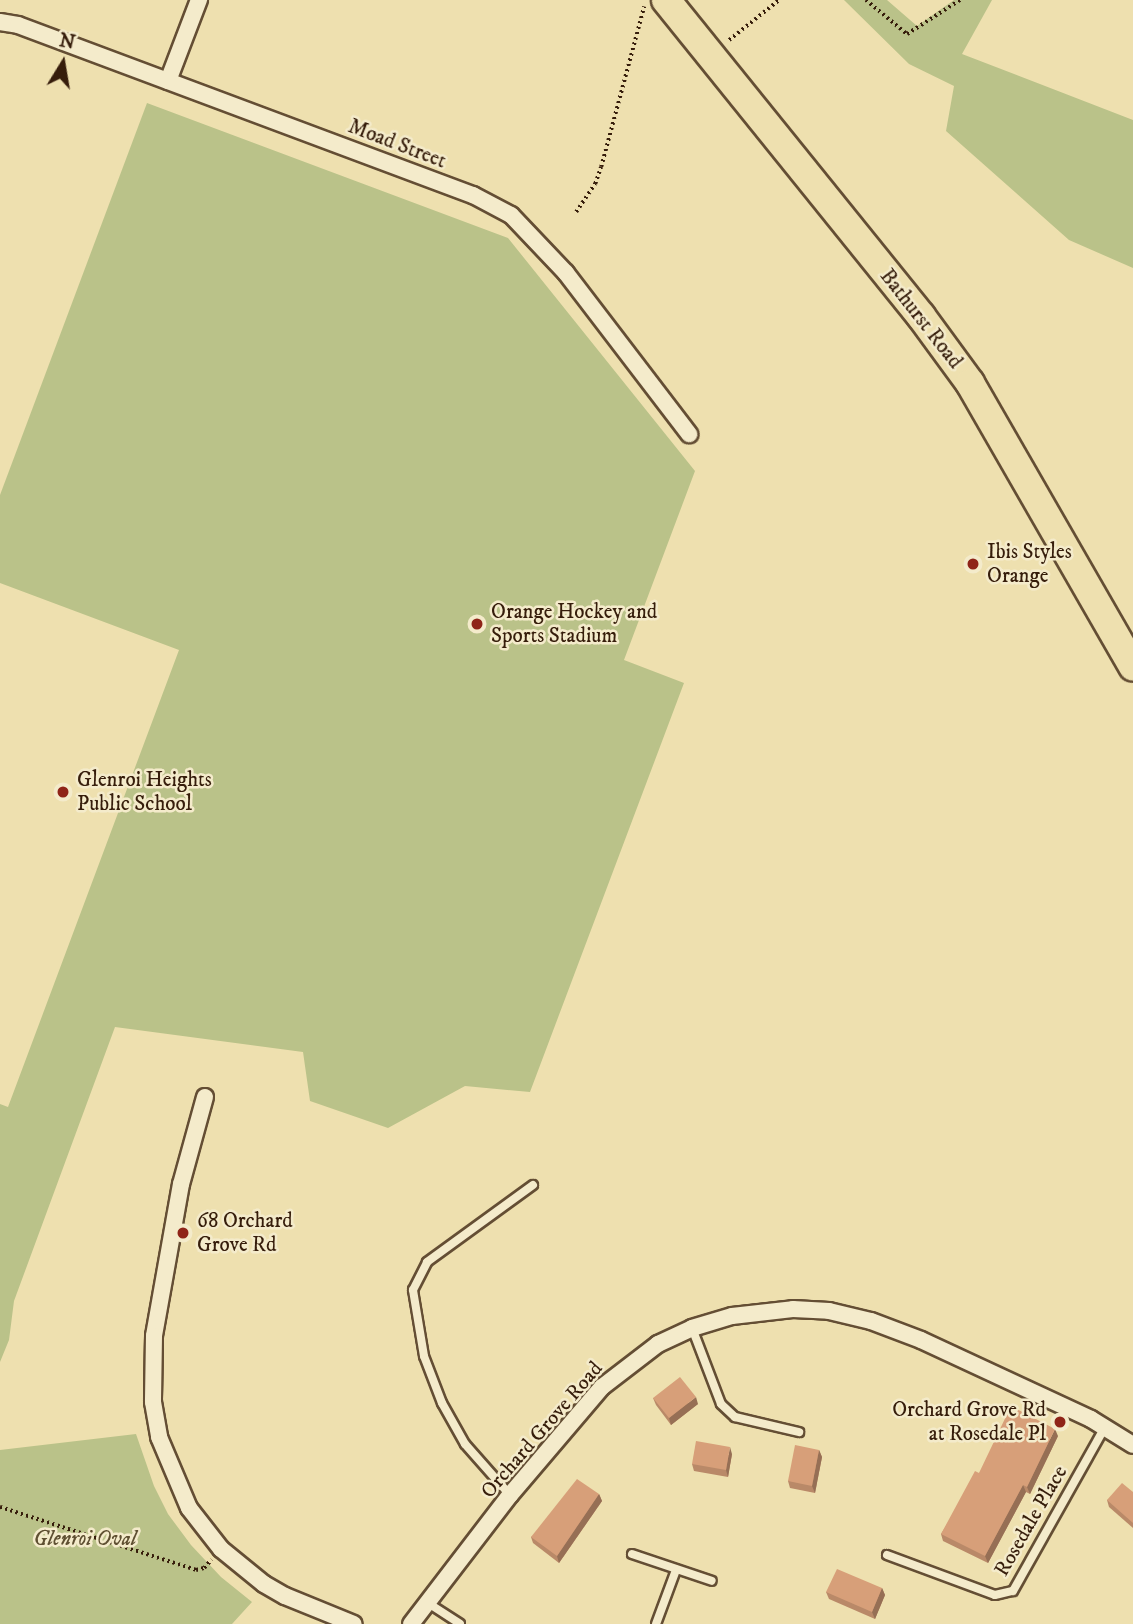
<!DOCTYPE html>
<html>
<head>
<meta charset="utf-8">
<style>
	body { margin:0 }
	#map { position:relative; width:1133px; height:1624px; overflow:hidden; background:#eee0af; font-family:"IM FELL DW Pica",serif }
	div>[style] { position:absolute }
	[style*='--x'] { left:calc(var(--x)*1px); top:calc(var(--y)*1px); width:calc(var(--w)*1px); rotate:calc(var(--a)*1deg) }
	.green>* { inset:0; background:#bac289 }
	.path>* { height:3.5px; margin-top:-1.75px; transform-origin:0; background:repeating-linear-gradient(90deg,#361d0b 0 2px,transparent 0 5.5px) }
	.roads { filter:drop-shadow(2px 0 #644e34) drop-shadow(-2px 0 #644e34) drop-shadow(0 2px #644e34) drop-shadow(0 -2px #644e34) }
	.lane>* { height:8px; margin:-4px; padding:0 4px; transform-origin:4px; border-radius:4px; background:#f4ebcb }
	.street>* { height:16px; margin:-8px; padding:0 8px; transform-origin:8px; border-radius:8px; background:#f4ebcb }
	.highway>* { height:28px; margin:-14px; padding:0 14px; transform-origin:14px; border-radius:14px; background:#eee0af }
	.wall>* { inset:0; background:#b98968 }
	.shaded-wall>* { inset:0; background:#966f55 }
	.building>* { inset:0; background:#d79f79 }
	.dots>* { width:19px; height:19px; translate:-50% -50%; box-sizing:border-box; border:4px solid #f4ebcb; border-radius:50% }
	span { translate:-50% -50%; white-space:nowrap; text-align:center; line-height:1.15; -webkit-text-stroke:5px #f4ebcb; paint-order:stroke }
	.street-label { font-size:21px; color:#361d0b }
	.poi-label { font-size:21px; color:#361d0b }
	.left { translate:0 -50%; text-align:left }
	.right { translate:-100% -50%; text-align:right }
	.park-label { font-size:21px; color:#5e4f31; font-style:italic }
	.north { position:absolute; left:28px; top:28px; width:70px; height:70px; -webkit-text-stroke:5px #f4ebcb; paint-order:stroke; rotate:11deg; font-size:19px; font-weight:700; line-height:28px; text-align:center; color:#361d0b }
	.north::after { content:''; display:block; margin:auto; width:24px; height:32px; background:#361d0b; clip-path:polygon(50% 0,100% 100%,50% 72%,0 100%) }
</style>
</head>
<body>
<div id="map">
	<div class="green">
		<i style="clip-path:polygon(844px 0,887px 0,917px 26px,954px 0,992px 0,962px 54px,1133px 120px,1133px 268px,1069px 240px,946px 131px,954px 86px,909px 64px)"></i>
		<i style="clip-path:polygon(147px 103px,508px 238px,695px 471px,624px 660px,684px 683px,530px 1092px,465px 1086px,388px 1128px,310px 1101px,303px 1052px,115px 1027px,14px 1301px,9px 1340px,0 1362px,0 1104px,8px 1107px,179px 650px,0 583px,0 495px)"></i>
		<i style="clip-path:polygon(136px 1434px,154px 1486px,168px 1514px,191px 1545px,221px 1577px,252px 1602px,232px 1624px,0 1624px,0 1450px)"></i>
	</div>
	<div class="path">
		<i style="--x:866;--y:0;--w:53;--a:39.7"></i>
		<i style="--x:907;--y:34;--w:63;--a:-32.7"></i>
		<i style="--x:729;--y:40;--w:64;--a:-38.7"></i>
		<i style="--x:576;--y:212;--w:34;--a:-56"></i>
		<i style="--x:595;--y:184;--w:18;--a:-71"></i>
		<i style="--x:601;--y:167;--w:166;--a:-75"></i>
		<i style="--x:0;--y:1507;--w:206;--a:17.8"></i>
		<i style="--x:196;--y:1570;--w:8;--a:-14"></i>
		<i style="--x:204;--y:1568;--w:11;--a:-49"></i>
	</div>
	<div class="roads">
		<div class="lane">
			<i style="--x:692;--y:1328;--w:81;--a:69.1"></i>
			<i style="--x:721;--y:1404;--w:19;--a:43"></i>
			<i style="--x:735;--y:1417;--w:66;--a:13.2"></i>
			<i style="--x:510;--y:1495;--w:68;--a:-131.4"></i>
			<i style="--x:465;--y:1444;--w:47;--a:-119.3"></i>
			<i style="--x:442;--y:1403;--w:50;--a:-111"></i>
			<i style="--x:424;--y:1356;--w:67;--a:-99.5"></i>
			<i style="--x:413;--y:1290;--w:31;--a:-63"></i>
			<i style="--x:427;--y:1262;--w:131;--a:-36"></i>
			<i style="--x:632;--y:1554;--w:84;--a:18.6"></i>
			<i style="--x:887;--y:1555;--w:115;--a:20.3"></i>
			<i style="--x:995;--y:1595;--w:18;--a:-13"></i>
			<i style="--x:1013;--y:1591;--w:188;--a:-60.7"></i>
			<i style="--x:428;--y:1603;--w:38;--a:33"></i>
			<i style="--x:656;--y:1624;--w:58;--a:-69.7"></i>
		</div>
		<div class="street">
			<i style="--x:0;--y:22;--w:18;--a:9"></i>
			<i style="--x:18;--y:25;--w:486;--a:20.5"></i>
			<i style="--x:473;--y:195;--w:43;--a:27.8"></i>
			<i style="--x:511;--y:215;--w:80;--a:46.5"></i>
			<i style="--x:566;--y:273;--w:203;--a:52.6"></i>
			<i style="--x:168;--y:81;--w:87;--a:-69.1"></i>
			<i style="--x:205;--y:1097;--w:90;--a:105.4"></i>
			<i style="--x:181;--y:1184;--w:154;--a:100.1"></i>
			<i style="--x:154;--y:1336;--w:66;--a:90.9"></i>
			<i style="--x:153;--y:1402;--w:36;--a:80"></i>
			<i style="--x:159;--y:1437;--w:77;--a:67.1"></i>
			<i style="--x:189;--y:1508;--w:52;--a:52"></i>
			<i style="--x:221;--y:1549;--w:55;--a:39.1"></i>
			<i style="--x:264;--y:1584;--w:24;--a:30"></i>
			<i style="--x:285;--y:1596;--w:74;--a:22.1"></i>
			<i style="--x:411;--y:1624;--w:163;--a:-52.5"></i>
			<i style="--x:510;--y:1495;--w:142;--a:-49.6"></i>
			<i style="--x:602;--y:1387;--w:71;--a:-37.5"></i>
			<i style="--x:658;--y:1344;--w:38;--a:-25"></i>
			<i style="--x:692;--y:1328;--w:42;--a:-16.7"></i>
			<i style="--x:732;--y:1316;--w:61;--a:-6.5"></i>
			<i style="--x:793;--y:1309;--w:36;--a:3"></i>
			<i style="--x:829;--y:1311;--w:43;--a:13.4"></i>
			<i style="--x:871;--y:1321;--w:53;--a:20.8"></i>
			<i style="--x:921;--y:1340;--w:187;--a:24.9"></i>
			<i style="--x:1091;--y:1419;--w:49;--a:31.8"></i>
		</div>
		<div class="highway">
			<i style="--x:666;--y:0;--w:406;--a:51.1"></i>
			<i style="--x:921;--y:316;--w:83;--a:53.8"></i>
			<i style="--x:970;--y:383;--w:327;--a:60.1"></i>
		</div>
	</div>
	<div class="wall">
		<i style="clip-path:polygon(653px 1398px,698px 1404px,671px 1425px,656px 1405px)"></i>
		<i style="clip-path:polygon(1058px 1436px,1030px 1494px,1026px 1492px,988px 1563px,943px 1541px,941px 1534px,979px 1473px)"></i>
		<i style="clip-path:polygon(819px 1450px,822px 1457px,815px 1493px,790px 1488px,788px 1481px)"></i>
		<i style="clip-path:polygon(732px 1454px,728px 1477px,694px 1471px,692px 1464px)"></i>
		<i style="clip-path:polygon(1133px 1492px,1133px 1528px,1109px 1507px,1107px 1500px)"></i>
		<i style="clip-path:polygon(599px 1494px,602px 1501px,559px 1563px,533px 1543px,531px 1537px)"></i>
		<i style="clip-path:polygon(882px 1588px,885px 1595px,875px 1619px,829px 1599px,826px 1592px)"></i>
	</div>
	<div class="shaded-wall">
		<i style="clip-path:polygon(696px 1397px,698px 1404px,671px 1425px,669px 1418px)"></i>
		<i style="clip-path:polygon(1055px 1429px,1058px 1436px,1030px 1494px,1027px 1487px)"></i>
		<i style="clip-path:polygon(730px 1447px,732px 1454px,728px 1477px,726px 1470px)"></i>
		<i style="clip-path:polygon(819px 1450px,822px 1457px,815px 1493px,812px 1486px)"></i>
		<i style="clip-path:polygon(1023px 1485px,1026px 1492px,988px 1563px,985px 1556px)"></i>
		<i style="clip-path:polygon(599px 1494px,602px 1501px,559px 1563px,557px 1556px)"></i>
		<i style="clip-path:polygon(882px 1588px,885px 1595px,875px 1619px,872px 1612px)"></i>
	</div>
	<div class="building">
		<i style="clip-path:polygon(680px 1377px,696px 1397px,669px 1418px,653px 1398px)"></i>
		<i style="clip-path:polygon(1011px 1406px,1055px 1429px,1027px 1487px,1023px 1485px,985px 1556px,941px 1534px,975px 1471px,979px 1473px)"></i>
		<i style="clip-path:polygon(696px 1441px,730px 1447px,726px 1470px,692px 1464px)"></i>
		<i style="clip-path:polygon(795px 1445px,819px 1450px,812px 1486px,788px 1481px)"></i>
		<i style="clip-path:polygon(577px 1479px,599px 1494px,557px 1556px,531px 1537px)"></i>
		<i style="clip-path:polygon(1122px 1483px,1133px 1492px,1133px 1523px,1107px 1500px)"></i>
		<i style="clip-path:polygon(837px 1569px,882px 1588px,872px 1612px,826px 1592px)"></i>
	</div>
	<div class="dots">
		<i style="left:973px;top:564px;background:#8f2418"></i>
		<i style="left:477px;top:624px;background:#8f2418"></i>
		<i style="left:63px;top:792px;background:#8f2418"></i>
		<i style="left:183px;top:1233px;background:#8f2418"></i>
		<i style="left:1060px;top:1422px;background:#8f2418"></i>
	</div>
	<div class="street-label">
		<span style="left:397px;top:144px;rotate:21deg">Moad Street</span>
		<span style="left:921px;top:319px;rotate:52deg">Bathurst Road</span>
		<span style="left:542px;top:1430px;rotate:-49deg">Orchard Grove Road</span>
		<span style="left:1031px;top:1521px;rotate:-60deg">Rosedale Place</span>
	</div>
	<div class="poi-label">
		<span class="left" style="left:987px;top:564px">Ibis Styles<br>Orange</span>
		<span class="left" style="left:491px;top:624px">Orange Hockey and<br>Sports Stadium</span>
		<span class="left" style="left:77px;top:792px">Glenroi Heights<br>Public School</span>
		<span class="left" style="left:197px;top:1233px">68 Orchard<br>Grove Rd</span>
		<span class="right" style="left:1046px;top:1422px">Orchard Grove Rd<br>at Rosedale Pl</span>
	</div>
	<div class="park-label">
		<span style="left:85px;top:1539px">Glenroi Oval</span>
	</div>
	<div class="north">N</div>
</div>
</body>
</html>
